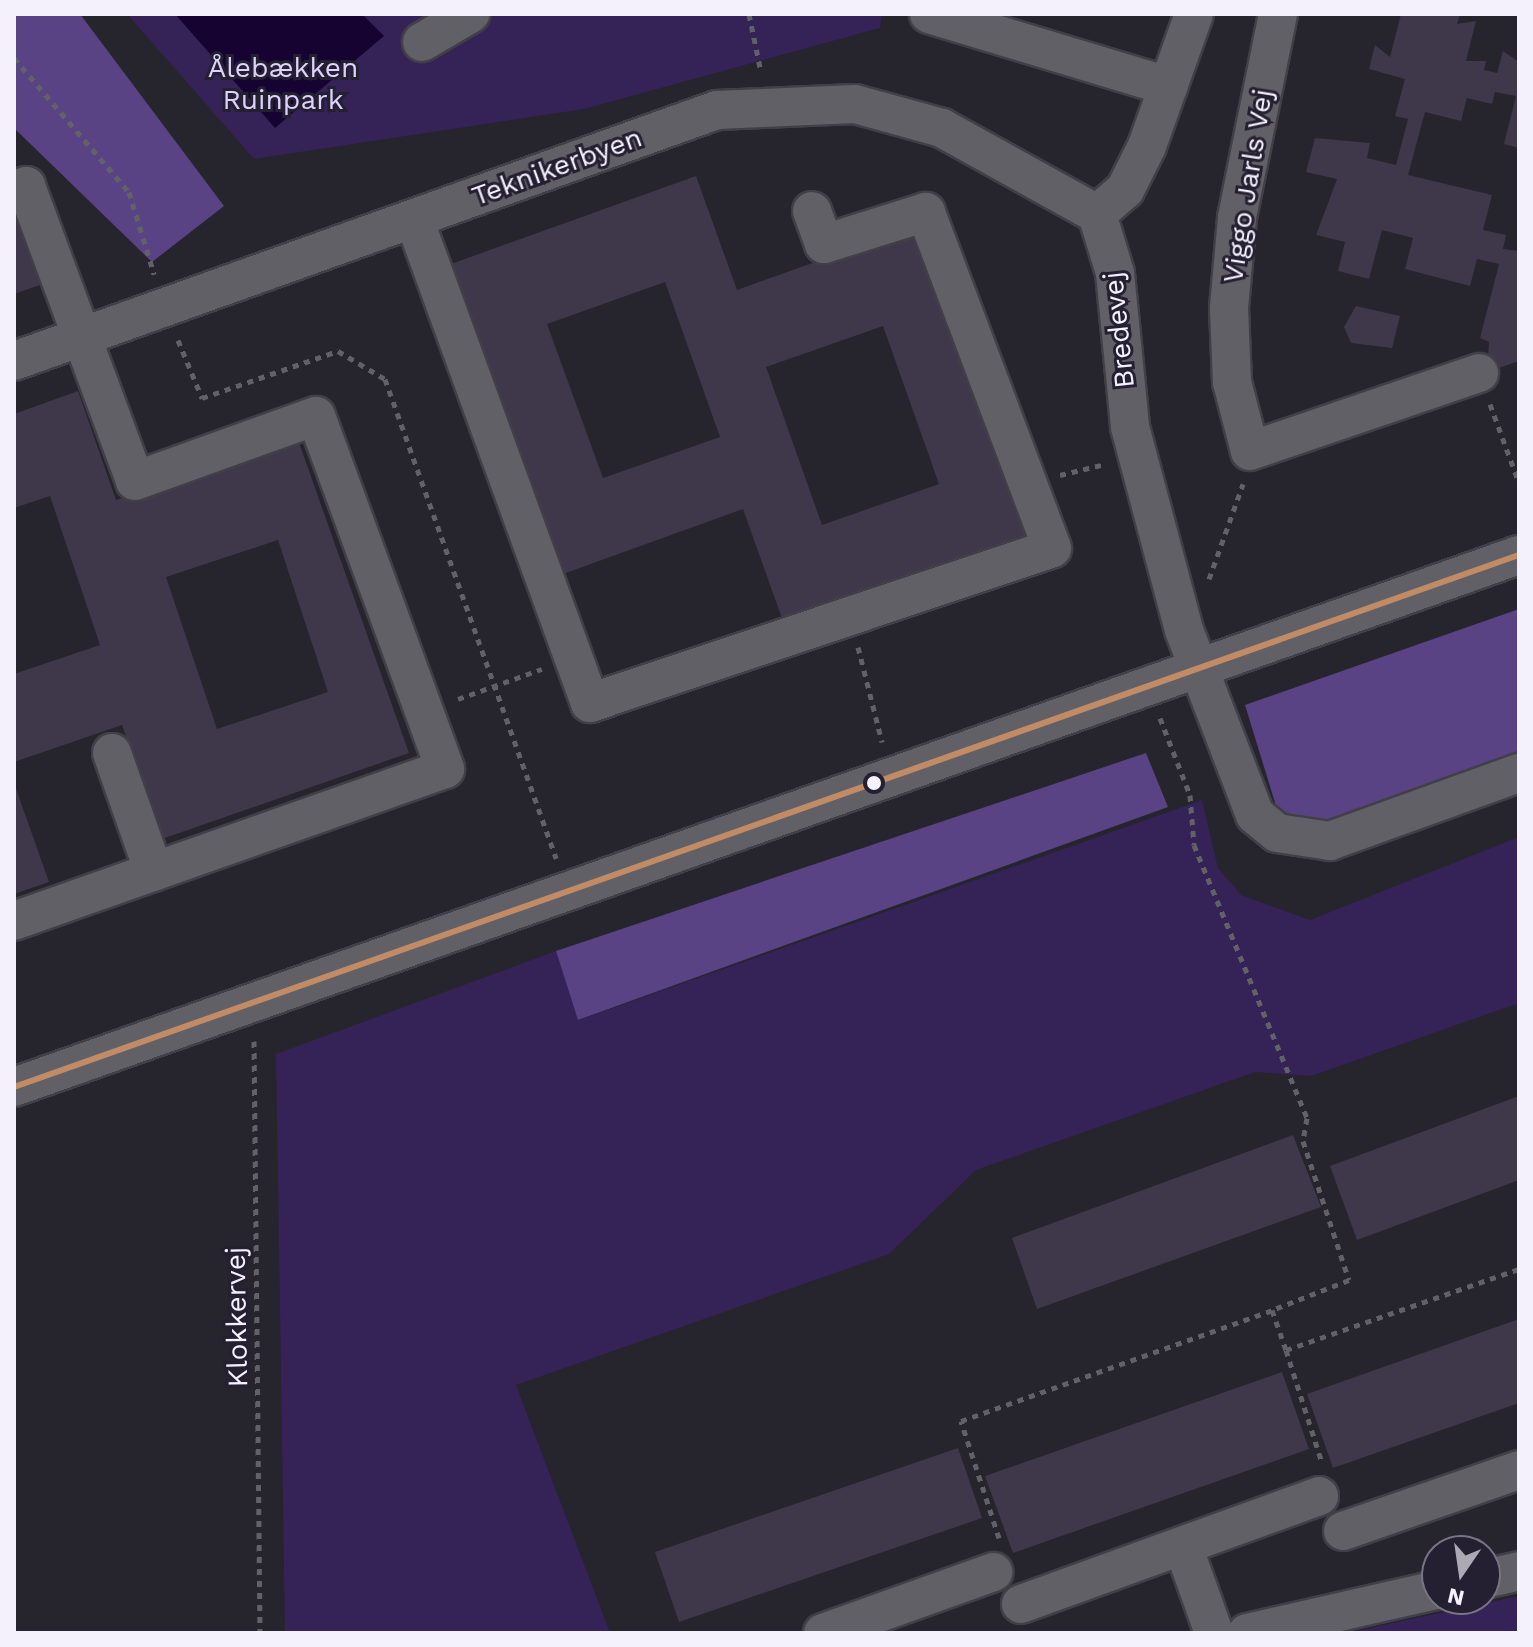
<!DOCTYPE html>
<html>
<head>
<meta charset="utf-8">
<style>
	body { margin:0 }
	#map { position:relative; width:1533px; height:1647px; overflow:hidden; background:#26242d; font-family:"Work Sans",sans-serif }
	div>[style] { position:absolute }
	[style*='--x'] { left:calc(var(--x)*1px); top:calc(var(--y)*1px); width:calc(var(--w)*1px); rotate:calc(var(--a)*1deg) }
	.green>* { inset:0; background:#352257 }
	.forest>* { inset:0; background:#594385 }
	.water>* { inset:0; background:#170332 }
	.building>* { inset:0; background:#3e384a }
	.path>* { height:5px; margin-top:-2.5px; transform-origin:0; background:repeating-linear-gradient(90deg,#626168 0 6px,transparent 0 12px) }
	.roads { filter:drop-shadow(2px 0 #413f47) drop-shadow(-2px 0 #413f47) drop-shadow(0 2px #413f47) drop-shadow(0 -2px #413f47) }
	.minor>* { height:38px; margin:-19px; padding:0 19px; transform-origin:19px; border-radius:19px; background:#626067 }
	.bus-1>* { height:6px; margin:-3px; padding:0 3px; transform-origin:3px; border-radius:3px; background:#c18c65 }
	.dots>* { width:22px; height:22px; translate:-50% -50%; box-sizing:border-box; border:4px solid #252031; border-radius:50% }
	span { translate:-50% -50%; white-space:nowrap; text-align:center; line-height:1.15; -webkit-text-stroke:6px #252031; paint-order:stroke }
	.park-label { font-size:28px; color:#dcd2fd }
	.street-label { font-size:28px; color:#f4f1fd }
	.frame { position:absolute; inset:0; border:16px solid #f4f1fd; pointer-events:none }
	.north { position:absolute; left:1421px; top:1535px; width:80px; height:80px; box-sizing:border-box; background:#252031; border:2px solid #787483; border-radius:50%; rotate:193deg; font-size:22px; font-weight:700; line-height:32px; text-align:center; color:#f4f1fd }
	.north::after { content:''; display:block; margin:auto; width:28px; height:36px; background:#aca9b4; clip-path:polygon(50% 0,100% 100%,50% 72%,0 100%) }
</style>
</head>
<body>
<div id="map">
	<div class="green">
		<i style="clip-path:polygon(127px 14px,882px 14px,880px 28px,584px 109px,254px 159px)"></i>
		<i style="clip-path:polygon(1202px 800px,1218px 868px,1241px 895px,1310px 920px,1519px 837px,1519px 1003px,1311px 1076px,1255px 1072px,976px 1170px,889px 1254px,516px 1385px,610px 1633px,285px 1633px,276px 1054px,556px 951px,579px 1020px)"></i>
		<i style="clip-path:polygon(1519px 1596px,1519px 1633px,1346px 1633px)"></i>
	</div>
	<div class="forest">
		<i style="clip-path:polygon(14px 14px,80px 14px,224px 206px,152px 262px,14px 128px)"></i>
		<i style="clip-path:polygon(1519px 609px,1519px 756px,1319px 827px,1277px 809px,1245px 705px)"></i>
		<i style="clip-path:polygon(1146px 753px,1168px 807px,578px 1020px,556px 951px)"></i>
	</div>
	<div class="water">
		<i style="clip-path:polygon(175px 14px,362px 14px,384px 36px,275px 128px)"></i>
	</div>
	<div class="building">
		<i style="clip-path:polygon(1401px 14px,1460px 14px,1457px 24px,1476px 21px,1466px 61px,1486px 61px,1484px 70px,1497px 73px,1503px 51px,1519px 62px,1519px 148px,1504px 144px,1516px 96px,1495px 92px,1492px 104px,1467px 98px,1461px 121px,1425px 112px,1408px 175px,1492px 195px,1483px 230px,1506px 235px,1503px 249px,1519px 251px,1519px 361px,1487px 372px,1489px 342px,1480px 338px,1499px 264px,1477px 259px,1470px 286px,1405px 269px,1413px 238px,1382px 230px,1369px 279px,1338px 271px,1345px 242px,1316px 235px,1337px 179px,1306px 172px,1315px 138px,1370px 143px,1367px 158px,1396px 165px,1408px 119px,1395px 116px,1405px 79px,1369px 69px,1375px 45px,1390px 57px)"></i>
		<i style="clip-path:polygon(evenodd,696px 176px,737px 290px,919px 225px,1031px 536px,784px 624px,743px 509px,563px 574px,451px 264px,696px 176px,665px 282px,720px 437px,603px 478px,547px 324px,665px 282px,696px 176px,883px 326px,939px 484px,822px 525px,766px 367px,883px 326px)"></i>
		<i style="clip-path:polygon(14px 214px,40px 285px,14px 294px)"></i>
		<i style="clip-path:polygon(1356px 306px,1400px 316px,1392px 348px,1351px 343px,1344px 327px)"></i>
		<i style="clip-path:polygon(evenodd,78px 391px,116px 500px,297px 437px,409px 753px,162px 839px,122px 725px,14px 762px,14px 674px,100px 645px,50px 496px,14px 508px,14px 414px,78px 391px,278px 540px,328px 692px,217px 729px,166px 577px,278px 540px)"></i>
		<i style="clip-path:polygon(14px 783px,49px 882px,14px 894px)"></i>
		<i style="clip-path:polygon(1519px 1096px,1519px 1180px,1357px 1240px,1330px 1166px)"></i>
		<i style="clip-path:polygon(1293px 1135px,1321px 1207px,1037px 1309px,1012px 1238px)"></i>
		<i style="clip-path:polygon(1519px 1319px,1519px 1403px,1333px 1468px,1307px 1394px)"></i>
		<i style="clip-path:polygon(1282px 1372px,1309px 1449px,1013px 1553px,985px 1476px)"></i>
		<i style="clip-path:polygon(958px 1448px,982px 1518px,679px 1622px,655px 1552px)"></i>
	</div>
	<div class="path">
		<i style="--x:749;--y:14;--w:59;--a:78.3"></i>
		<i style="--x:14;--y:58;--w:177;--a:49.4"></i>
		<i style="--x:129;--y:192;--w:86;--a:73"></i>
		<i style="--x:178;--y:340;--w:63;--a:67.5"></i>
		<i style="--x:202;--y:398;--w:144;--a:-19.1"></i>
		<i style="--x:338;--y:351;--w:55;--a:30.8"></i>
		<i style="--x:385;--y:379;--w:509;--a:70.35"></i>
		<i style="--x:1490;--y:404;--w:84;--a:69.8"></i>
		<i style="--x:1060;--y:475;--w:46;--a:-13.7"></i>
		<i style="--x:1209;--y:579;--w:101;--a:-70.3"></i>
		<i style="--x:858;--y:647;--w:98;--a:75.8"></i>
		<i style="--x:458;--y:699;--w:89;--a:-19.7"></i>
		<i style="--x:1160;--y:718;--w:83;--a:68.7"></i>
		<i style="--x:1190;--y:795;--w:50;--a:85.4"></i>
		<i style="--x:1194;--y:845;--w:295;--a:67.5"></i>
		<i style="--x:1307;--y:1118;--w:23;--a:100"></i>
		<i style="--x:1303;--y:1141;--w:146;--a:71.7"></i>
		<i style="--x:1349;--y:1280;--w:83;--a:158.7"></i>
		<i style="--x:254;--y:1041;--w:592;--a:89.42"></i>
		<i style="--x:1286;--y:1350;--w:115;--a:72.3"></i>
		<i style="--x:999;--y:1538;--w:123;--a:-108"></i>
		<i style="--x:961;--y:1421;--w:330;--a:-19.6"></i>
		<i style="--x:1272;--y:1310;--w:42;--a:70.7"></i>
		<i style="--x:1286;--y:1350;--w:247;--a:-19.2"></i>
	</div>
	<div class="roads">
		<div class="minor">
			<i style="--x:929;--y:14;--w:250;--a:16.8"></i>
			<i style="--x:1278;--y:14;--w:208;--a:101.4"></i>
			<i style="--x:1237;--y:218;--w:90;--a:95.1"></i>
			<i style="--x:1229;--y:308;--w:74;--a:87.7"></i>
			<i style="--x:1232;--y:382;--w:71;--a:75.4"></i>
			<i style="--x:1250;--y:451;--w:242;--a:-18.8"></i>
			<i style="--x:422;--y:42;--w:56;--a:-30.3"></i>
			<i style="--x:14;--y:190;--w:13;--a:-18"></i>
			<i style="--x:26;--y:186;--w:314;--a:69.7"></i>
			<i style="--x:135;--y:481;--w:192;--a:-19.8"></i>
			<i style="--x:316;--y:416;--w:376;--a:69.9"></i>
			<i style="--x:445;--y:769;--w:457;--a:160.6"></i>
			<i style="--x:1097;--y:214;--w:62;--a:73"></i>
			<i style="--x:1115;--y:273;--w:155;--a:84.4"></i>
			<i style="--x:1130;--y:427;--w:210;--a:75.1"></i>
			<i style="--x:1184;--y:630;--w:198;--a:69"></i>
			<i style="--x:1255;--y:815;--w:28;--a:39"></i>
			<i style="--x:1277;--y:833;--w:54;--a:8.6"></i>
			<i style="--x:1330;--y:841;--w:201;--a:-19.8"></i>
			<i style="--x:1097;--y:214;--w:37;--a:-41"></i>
			<i style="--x:1125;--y:190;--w:49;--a:-63.4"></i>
			<i style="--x:1147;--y:146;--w:140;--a:-70.4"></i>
			<i style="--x:414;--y:219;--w:515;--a:70.02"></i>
			<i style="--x:590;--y:703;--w:487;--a:-18.5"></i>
			<i style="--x:1052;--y:548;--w:359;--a:-110.6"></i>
			<i style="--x:926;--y:212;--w:107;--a:162.6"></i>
			<i style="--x:824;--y:244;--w:35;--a:-110"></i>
			<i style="--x:14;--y:361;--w:746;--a:-19.65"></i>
			<i style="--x:717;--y:110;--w:138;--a:-2.5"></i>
			<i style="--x:855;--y:104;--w:90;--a:15.4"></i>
			<i style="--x:942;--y:128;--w:177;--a:29"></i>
			<i style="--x:112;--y:753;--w:126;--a:70.6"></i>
			<i style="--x:14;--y:1087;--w:1596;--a:-19.47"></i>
			<i style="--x:1343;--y:1531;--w:186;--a:-19.1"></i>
			<i style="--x:1183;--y:1546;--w:92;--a:70.4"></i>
			<i style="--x:1485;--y:1579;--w:35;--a:-13"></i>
			<i style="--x:1021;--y:1604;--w:317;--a:-19.9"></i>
			<i style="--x:823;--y:1633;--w:181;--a:-19.7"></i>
			<i style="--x:1247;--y:1633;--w:195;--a:-12.8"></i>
		</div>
	</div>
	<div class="bus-1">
		<i style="--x:14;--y:1087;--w:1596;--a:-19.47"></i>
	</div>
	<div class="dots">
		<i style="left:874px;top:783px;background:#f4f1fd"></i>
	</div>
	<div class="park-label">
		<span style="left:283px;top:84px">Ålebækken<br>Ruinpark</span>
	</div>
	<div class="street-label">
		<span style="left:557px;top:167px;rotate:-20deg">Teknikerbyen</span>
		<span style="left:1248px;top:186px;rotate:-81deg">Viggo Jarls Vej</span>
		<span style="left:1119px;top:330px;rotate:-96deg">Bredevej</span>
		<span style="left:237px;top:1317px;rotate:-91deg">Klokkervej</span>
	</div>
	<div class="frame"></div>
	<div class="north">N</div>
</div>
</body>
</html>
